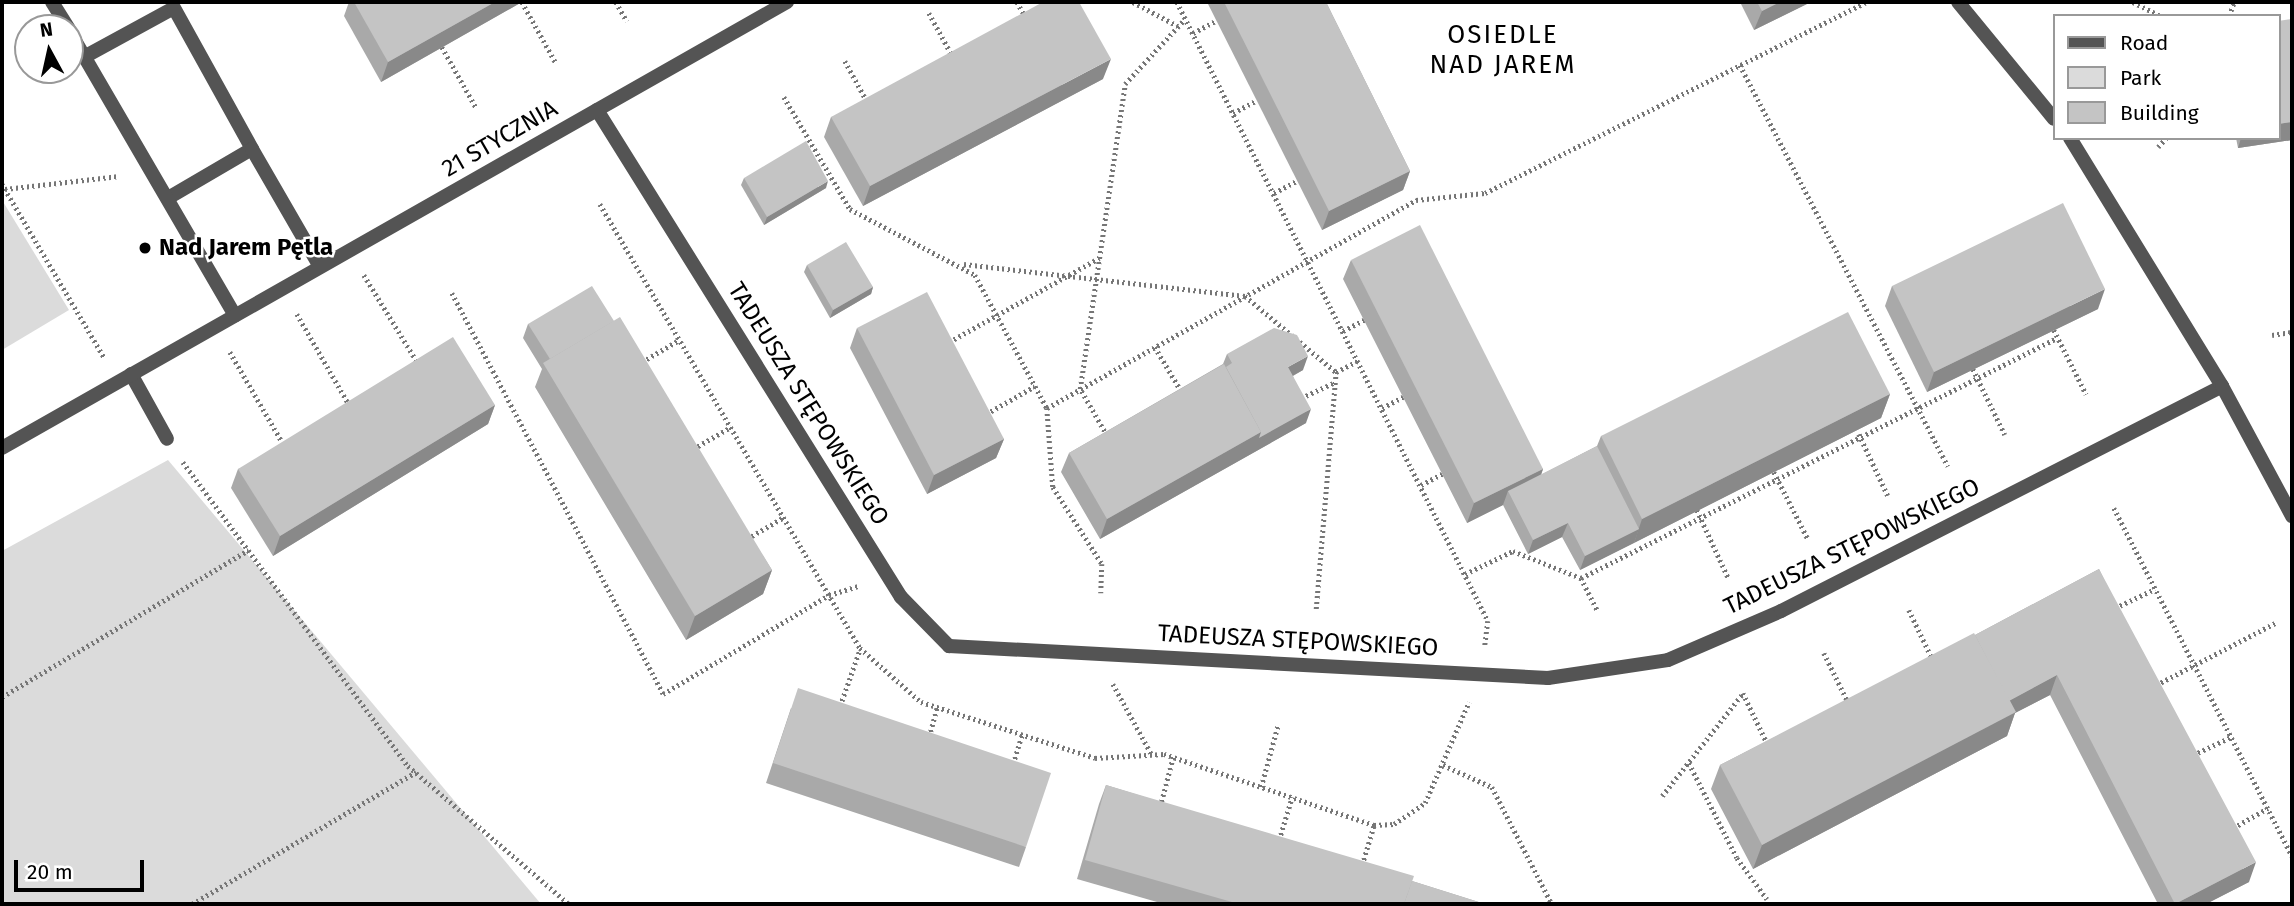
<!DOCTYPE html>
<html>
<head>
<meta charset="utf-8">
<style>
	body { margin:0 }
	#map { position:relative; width:2294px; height:906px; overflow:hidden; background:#fff; font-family:"Fira Sans",sans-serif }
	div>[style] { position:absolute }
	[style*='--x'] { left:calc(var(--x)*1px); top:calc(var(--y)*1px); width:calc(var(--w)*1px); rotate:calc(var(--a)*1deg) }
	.green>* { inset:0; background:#dbdbdb }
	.path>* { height:4.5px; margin-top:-2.25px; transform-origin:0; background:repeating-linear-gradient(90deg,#767676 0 2px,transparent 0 5.5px) }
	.lane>* { height:14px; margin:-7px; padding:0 7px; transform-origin:7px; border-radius:7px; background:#545454 }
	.street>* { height:14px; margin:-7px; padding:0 7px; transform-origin:7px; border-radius:7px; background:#545454 }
	.wall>* { inset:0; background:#a9a9a9 }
	.shaded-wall>* { inset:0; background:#898989 }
	.building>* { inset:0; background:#c4c4c4 }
	.dots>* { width:19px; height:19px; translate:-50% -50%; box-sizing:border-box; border:4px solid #fff; border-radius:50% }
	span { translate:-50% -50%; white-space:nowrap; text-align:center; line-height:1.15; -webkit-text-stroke:5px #fff; paint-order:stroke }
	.street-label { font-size:24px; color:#000 }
	.poi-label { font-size:24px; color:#000; font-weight:700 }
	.left { translate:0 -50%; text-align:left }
	.neighbourhood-label { font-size:26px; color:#000; letter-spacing:2px }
	.frame { position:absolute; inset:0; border:4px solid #000; pointer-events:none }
	.legend { position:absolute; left:2053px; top:14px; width:228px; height:126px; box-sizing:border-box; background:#fff; border:2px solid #999; margin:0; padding:9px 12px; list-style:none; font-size:21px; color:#000 }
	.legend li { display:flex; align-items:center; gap:14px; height:35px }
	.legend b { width:35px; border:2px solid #999 }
	.north { position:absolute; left:14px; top:14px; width:70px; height:70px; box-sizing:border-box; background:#fff; border:2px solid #999; border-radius:50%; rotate:352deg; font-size:19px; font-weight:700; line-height:28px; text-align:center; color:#000 }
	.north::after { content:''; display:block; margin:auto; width:24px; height:32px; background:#000; clip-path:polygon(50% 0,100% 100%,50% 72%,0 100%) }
	.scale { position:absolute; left:14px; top:860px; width:130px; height:32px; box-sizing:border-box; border:4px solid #000; border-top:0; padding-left:9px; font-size:21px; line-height:24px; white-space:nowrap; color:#000; -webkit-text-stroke:5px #fff; paint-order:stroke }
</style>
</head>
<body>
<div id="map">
	<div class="green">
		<i style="clip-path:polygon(2px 200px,69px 310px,2px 350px)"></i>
		<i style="clip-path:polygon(168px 460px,541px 904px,2px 904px,2px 551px)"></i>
	</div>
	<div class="path">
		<i style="--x:522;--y:2;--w:70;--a:60.9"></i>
		<i style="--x:616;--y:2;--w:22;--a:60"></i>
		<i style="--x:1017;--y:2;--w:16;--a:60"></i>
		<i style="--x:1133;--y:2;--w:51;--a:28.1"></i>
		<i style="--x:1177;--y:2;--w:693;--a:63.32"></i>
		<i style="--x:1488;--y:621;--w:26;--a:97"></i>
		<i style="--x:2133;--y:2;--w:30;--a:27"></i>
		<i style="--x:929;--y:13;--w:48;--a:61.3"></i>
		<i style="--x:2229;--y:16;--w:15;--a:-70"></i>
		<i style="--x:1193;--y:33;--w:27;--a:-28"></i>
		<i style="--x:442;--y:47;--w:71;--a:60.6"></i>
		<i style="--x:845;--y:61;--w:48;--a:61.3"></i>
		<i style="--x:1740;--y:65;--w:452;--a:62.6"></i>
		<i style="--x:784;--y:97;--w:130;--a:59.5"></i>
		<i style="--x:850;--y:209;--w:141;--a:27.8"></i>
		<i style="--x:975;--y:275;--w:151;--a:61.6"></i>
		<i style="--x:1047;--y:408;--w:79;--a:85.7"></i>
		<i style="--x:1053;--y:487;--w:91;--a:57.5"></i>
		<i style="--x:1102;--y:564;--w:29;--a:92"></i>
		<i style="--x:1233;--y:113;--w:27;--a:-28"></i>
		<i style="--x:2158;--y:147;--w:12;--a:-48"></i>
		<i style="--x:2;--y:184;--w:201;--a:59.5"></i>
		<i style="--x:5;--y:189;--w:115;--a:-6.5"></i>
		<i style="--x:1274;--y:193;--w:26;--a:-28"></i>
		<i style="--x:600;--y:204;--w:515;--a:59.65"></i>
		<i style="--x:860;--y:648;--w:81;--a:41.5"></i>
		<i style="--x:921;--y:702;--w:183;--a:17.8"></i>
		<i style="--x:1095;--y:758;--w:69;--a:-3.3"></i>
		<i style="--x:1164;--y:754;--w:222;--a:18.7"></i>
		<i style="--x:1374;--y:825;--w:20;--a:-3"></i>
		<i style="--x:1394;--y:824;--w:37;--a:-34"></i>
		<i style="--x:1425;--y:803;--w:110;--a:-66.5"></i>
		<i style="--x:964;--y:264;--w:283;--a:6.5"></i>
		<i style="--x:1245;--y:296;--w:119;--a:39.9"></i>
		<i style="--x:1336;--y:372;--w:25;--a:-27"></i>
		<i style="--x:364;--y:275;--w:103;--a:58.5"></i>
		<i style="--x:452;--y:293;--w:453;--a:62.2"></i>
		<i style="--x:663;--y:694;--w:193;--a:-30.8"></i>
		<i style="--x:829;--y:595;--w:31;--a:-17"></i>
		<i style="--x:297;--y:314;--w:106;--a:60.1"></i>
		<i style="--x:2054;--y:330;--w:72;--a:63.4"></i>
		<i style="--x:1343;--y:331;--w:24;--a:-28"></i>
		<i style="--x:2272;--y:335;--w:20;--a:-9"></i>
		<i style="--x:949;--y:342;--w:172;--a:-29.2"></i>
		<i style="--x:1155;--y:347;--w:55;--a:59.2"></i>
		<i style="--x:230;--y:352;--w:110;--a:59.9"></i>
		<i style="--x:642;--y:362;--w:43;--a:-30.7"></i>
		<i style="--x:1973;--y:369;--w:73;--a:64.1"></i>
		<i style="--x:1301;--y:398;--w:38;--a:-25"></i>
		<i style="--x:1047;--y:408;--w:424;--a:-29.4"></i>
		<i style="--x:1416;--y:200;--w:69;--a:-5.8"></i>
		<i style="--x:1485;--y:193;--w:426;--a:-26.6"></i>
		<i style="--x:1382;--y:408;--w:24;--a:-28"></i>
		<i style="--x:986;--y:414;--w:56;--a:-29.7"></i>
		<i style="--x:1859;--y:434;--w:68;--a:64.9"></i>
		<i style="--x:1107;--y:436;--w:54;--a:-119.9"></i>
		<i style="--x:1080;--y:389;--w:308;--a:-81.6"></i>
		<i style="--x:1125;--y:84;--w:88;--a:-47.3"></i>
		<i style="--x:693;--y:449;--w:44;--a:-30.1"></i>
		<i style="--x:183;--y:462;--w:378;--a:53.5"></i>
		<i style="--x:408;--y:766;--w:212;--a:40.6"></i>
		<i style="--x:1774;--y:472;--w:75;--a:63.1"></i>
		<i style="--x:1421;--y:485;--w:24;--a:-28"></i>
		<i style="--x:2114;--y:508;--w:391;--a:62.9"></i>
		<i style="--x:1697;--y:510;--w:74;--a:65.2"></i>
		<i style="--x:747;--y:539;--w:43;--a:-30.7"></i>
		<i style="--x:1465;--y:574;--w:53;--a:-25.6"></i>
		<i style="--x:1513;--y:551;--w:73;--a:21.7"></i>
		<i style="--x:1581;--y:578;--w:533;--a:-26.76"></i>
		<i style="--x:1581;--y:578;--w:37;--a:63"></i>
		<i style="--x:2115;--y:608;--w:44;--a:-25.4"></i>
		<i style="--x:1316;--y:609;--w:238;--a:-85.2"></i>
		<i style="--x:1909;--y:610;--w:55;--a:64.4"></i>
		<i style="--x:1824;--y:653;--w:55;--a:63.9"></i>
		<i style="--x:1113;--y:684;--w:81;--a:61.2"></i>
		<i style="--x:2156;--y:685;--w:136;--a:-27.5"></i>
		<i style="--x:2;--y:697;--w:287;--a:-30.8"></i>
		<i style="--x:840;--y:706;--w:60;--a:-70.7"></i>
		<i style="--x:929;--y:737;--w:30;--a:-75"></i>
		<i style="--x:2193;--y:755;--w:42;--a:-25.3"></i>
		<i style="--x:1689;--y:763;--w:106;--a:63.2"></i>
		<i style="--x:1737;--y:858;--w:51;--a:53.8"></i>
		<i style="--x:1013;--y:764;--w:30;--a:-73"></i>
		<i style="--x:1443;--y:765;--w:54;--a:24.2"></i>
		<i style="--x:1492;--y:787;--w:131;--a:62.9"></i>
		<i style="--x:1261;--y:787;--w:64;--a:-74.7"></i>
		<i style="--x:1662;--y:796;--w:131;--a:-51.8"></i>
		<i style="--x:1743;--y:693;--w:58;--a:64.3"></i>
		<i style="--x:1160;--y:807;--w:52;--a:-75.4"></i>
		<i style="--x:2233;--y:828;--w:40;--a:-29.7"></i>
		<i style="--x:1279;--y:840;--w:45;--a:-73.2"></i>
		<i style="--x:1362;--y:865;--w:42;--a:-73.3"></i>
		<i style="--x:192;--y:904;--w:260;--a:-30.5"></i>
	</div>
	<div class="lane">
		<i style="--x:84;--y:57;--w:102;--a:-28.6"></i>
		<i style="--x:174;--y:8;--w:161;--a:61"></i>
		<i style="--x:168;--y:198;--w:97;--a:-30.3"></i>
		<i style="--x:252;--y:149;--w:136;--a:60"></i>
	</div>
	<div class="street">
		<i style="--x:52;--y:2;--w:31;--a:58"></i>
		<i style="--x:1958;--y:2;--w:151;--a:50.6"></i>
		<i style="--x:70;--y:32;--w:328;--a:59.8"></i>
		<i style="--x:597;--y:110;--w:574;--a:58.03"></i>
		<i style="--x:901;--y:597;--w:69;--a:45.6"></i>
		<i style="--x:949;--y:646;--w:600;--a:3.06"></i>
		<i style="--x:1548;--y:678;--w:121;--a:-8.5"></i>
		<i style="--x:1668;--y:660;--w:123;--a:-23.4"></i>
		<i style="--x:1781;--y:611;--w:495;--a:-27"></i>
		<i style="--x:2222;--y:386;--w:291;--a:-121.5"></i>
		<i style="--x:131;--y:374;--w:74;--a:61"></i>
		<i style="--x:2222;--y:386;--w:148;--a:61.7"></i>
		<i style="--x:2;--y:448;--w:903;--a:-29.6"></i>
	</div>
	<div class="wall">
		<i style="clip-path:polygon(349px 2px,522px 2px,381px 82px,344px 16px)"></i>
		<i style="clip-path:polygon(1207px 2px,1326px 2px,1410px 171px,1403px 190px,1322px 230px)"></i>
		<i style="clip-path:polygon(1740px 2px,1811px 2px,1754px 30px)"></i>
		<i style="clip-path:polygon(2292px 19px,2292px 140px,2238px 148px,2236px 138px,2278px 138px)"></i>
		<i style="clip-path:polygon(1103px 79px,863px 206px,824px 137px,831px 117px)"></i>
		<i style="clip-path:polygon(744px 178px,826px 188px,764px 225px,741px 185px)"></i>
		<i style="clip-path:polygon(1351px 260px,1543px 469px,1541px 475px,1597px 446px,1601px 436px,1890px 394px,1881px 418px,1580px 570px,1562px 537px,1528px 554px,1503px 505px,1467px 523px,1343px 279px)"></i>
		<i style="clip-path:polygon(807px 265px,873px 287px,871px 294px,830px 318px,804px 272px)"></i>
		<i style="clip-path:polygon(1892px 286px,2098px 309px,1927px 392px,1885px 306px)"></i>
		<i style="clip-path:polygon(614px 321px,772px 570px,763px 594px,686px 640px,535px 387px,542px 369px,523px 338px,528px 324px)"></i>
		<i style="clip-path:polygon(857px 328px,1004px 439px,996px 458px,927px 494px,850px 348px)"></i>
		<i style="clip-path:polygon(1227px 354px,1303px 370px,1293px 376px,1306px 423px,1100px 539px,1061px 472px,1069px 453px,1223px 364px)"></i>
		<i style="clip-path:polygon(495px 405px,488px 424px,273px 556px,231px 488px,238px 469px)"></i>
		<i style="clip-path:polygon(2099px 569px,2249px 882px,2206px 904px,2158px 904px,2050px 695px,2015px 713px,2007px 736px,1753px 869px,1711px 789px,1720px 765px,1975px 635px)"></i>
		<i style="clip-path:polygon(791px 708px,1026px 847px,1019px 867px,766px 783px)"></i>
		<i style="clip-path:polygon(1106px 785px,1412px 881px,1485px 904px,1164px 904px,1077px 879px,1099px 804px)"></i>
	</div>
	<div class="shaded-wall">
		<i style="clip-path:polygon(495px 2px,522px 2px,381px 82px,388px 62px)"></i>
		<i style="clip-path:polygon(1780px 2px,1811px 2px,1754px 30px,1762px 11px)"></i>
		<i style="clip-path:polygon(1111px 59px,1103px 79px,863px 206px,870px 186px)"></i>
		<i style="clip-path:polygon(2292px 122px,2292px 140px,2238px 148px,2241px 138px,2278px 138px,2278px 124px)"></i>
		<i style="clip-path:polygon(1410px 171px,1403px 190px,1322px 230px,1329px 211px)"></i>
		<i style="clip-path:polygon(828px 181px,826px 188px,764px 225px,767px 217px)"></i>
		<i style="clip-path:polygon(873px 287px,871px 294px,830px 318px,833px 310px)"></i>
		<i style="clip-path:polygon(2105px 289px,2098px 309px,1927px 392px,1934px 372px)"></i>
		<i style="clip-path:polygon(1308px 356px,1303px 370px,1283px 381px,1288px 367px)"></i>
		<i style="clip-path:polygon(1890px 394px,1881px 418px,1634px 543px,1642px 519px)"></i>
		<i style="clip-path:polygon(495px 405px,488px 424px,273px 556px,280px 536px)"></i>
		<i style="clip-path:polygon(1311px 409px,1306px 423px,1100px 539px,1107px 519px,1261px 432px)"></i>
		<i style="clip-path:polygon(1004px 439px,996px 458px,927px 494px,934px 475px)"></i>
		<i style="clip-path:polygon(1543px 469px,1536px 488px,1508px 491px,1503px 505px,1467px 523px,1474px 503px)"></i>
		<i style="clip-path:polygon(1568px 523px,1562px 537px,1528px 554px,1533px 540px)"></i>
		<i style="clip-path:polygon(1639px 529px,1634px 543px,1580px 570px,1585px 556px)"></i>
		<i style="clip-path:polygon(772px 570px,763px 594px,686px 640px,695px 616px)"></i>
		<i style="clip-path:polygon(2057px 675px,2050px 695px,2015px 713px,2007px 736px,1753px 869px,1762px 845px,2006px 702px)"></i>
		<i style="clip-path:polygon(2256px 862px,2249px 882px,2206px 904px,2175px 904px)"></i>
	</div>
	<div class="building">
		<i style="clip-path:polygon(354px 2px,495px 2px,388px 62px)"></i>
		<i style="clip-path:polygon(1043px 2px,1079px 2px,1111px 59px,870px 186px,831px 117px)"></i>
		<i style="clip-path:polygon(1224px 2px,1326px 2px,1410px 171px,1329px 211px)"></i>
		<i style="clip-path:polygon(1757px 2px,1780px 2px,1762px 11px)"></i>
		<i style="clip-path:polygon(2292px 19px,2292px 122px,2278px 124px,2278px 21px)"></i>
		<i style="clip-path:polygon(806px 141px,828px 181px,767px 217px,744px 178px)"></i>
		<i style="clip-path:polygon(2063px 203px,2105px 289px,1934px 372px,1892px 286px)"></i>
		<i style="clip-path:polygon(1420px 225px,1543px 469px,1474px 503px,1351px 260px)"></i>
		<i style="clip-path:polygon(846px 242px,873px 287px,833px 310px,807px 265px)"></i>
		<i style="clip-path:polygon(592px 286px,614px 321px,550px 359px,528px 324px)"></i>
		<i style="clip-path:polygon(927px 292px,1004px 439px,934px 475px,857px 328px)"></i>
		<i style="clip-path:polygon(1848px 312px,1890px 394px,1642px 519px,1601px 436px)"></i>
		<i style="clip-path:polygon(620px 317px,772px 570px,695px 616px,543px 363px)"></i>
		<i style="clip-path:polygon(1274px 328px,1297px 335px,1308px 356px,1288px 367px,1311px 409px,1259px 438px,1261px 432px,1226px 367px,1232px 363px,1227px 354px)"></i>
		<i style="clip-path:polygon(453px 337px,495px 405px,280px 536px,238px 469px)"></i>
		<i style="clip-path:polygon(1224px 364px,1261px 432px,1107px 519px,1069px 453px)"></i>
		<i style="clip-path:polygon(1597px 446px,1639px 529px,1585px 556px,1568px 523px,1533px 540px,1508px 491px)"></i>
		<i style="clip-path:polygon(2099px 569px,2256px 862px,2175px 904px,2057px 675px,2009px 701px,1975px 635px)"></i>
		<i style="clip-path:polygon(1974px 633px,2016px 712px,1762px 845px,1720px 765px)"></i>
		<i style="clip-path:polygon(798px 688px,1051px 773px,1026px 847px,773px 763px)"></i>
		<i style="clip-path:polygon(1106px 785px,1414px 876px,1404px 904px,1239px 904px,1085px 860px)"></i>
		<i style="clip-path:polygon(1412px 881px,1485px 904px,1404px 904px)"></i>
	</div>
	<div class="dots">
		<i style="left:145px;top:248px;background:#000"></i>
	</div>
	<div class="street-label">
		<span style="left:500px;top:139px;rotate:-30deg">21 STYCZNIA</span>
		<span style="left:808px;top:404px;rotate:58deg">TADEUSZA STĘPOWSKIEGO</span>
		<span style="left:1852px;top:547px;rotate:-26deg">TADEUSZA STĘPOWSKIEGO</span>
		<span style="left:1298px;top:641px;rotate:3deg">TADEUSZA STĘPOWSKIEGO</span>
	</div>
	<div class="poi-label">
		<span class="left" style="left:159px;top:248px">Nad Jarem Pętla</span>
	</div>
	<div class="neighbourhood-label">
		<span style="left:1503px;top:50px">OSIEDLE<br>NAD JAREM</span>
	</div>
	<div class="frame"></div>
	<ul class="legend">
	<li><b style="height:9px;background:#545454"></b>Road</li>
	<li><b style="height:19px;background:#dbdbdb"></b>Park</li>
	<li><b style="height:19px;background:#c4c4c4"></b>Building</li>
	</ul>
	<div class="north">N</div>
	<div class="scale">20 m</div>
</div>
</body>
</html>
